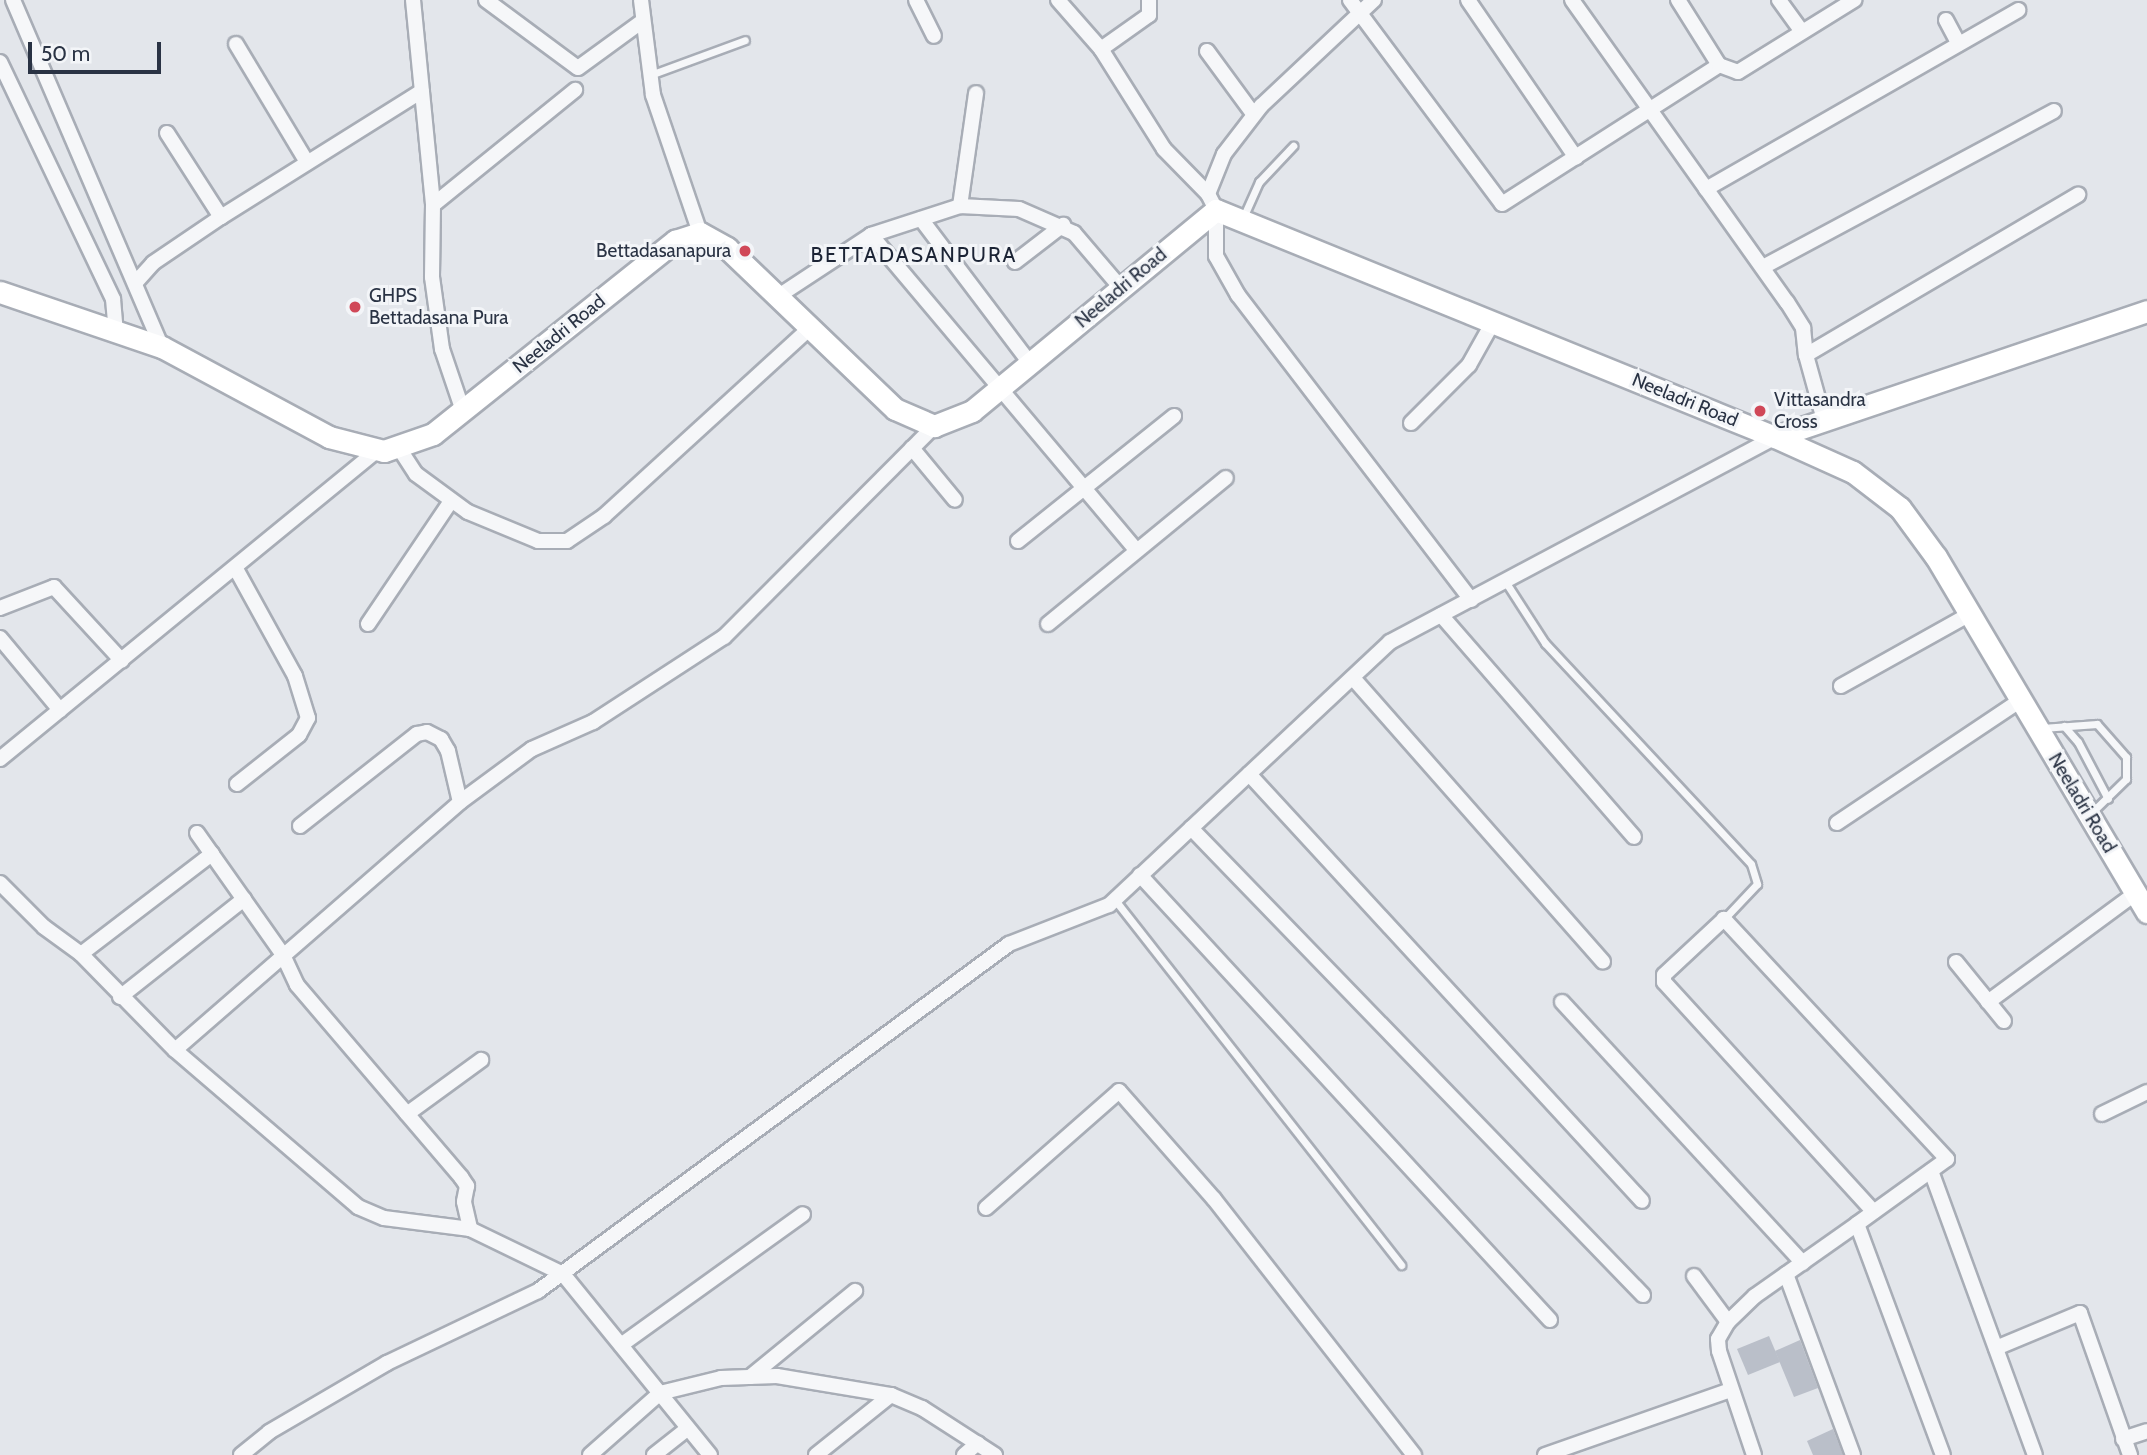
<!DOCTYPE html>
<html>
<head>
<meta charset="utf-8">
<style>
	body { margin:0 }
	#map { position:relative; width:2147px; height:1455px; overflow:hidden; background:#e3e6eb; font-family:Cabin,sans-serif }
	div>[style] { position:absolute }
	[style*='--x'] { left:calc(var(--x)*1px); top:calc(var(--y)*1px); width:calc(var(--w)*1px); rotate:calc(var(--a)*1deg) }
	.building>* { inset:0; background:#babfc9 }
	.roads { filter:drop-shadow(2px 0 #a8adb6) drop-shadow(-2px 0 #a8adb6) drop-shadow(0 2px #a8adb6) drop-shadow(0 -2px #a8adb6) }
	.lane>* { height:7px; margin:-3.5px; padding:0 3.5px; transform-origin:3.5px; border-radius:3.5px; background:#f6f7f9 }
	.street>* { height:14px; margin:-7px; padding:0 7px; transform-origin:7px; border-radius:7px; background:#f6f7f9 }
	.secondary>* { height:21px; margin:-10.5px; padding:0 10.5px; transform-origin:10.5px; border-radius:10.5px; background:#fff }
	.dots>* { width:19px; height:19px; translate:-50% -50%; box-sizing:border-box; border:4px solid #f3f5f8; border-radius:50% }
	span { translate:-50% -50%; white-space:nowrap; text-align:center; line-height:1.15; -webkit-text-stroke:6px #f3f5f8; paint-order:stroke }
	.poi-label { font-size:19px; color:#2a3344 }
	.right { translate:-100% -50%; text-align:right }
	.left { translate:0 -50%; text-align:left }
	.street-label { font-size:19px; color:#2a3344 }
	.neighbourhood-label { font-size:21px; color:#1c2435; letter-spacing:2px }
	.scale { position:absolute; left:28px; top:42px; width:133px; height:32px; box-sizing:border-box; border:4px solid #2a3344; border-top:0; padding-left:9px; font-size:21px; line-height:24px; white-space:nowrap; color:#2a3344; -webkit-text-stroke:5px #f3f5f8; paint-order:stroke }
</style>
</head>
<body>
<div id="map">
	<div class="building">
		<i style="clip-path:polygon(1769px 1336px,1780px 1362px,1748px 1375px,1737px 1349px)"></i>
		<i style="clip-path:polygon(1800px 1340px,1818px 1388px,1794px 1397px,1775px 1351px)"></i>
		<i style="clip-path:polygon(1833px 1429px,1843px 1455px,1813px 1455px,1807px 1441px)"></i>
	</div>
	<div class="roads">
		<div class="lane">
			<i style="--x:650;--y:75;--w:101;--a:-20.2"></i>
			<i style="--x:1242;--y:220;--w:42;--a:-65.9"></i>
			<i style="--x:1259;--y:182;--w:50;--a:-46.6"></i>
			<i style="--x:1505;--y:581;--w:74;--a:57.2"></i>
			<i style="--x:1545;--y:643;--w:302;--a:47"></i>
			<i style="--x:1751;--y:864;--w:21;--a:73"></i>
			<i style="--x:1757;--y:884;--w:48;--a:133.3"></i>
			<i style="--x:2064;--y:726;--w:21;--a:49"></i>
			<i style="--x:2078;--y:742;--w:64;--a:62.2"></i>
			<i style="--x:2042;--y:728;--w:55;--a:-4.2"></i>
			<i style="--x:2097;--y:724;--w:44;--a:48.7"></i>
			<i style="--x:2126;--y:757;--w:22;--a:90"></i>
			<i style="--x:2126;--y:779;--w:49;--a:135.8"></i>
			<i style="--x:1115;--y:900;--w:464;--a:51.9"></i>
		</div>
		<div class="street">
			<i style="--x:13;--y:0;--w:378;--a:66.8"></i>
			<i style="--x:413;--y:0;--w:206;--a:84.4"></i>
			<i style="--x:433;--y:205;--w:72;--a:90.8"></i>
			<i style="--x:432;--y:277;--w:73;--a:82.1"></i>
			<i style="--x:442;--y:349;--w:65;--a:71.3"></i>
			<i style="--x:486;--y:0;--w:114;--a:36.5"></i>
			<i style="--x:578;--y:68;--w:78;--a:-36.1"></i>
			<i style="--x:641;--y:0;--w:96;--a:82.8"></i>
			<i style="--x:653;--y:95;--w:146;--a:71.2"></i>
			<i style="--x:916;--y:0;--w:40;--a:63.4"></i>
			<i style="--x:1058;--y:0;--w:65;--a:48.7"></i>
			<i style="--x:1101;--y:49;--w:118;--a:57.8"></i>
			<i style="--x:1164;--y:149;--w:63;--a:45.6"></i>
			<i style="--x:1208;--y:194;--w:18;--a:63"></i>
			<i style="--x:1216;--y:210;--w:46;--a:90"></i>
			<i style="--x:1216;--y:256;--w:45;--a:60.6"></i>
			<i style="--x:1238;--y:295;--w:384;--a:52.6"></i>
			<i style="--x:1350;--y:0;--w:254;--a:53.3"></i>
			<i style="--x:1502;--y:204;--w:258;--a:-32.6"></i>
			<i style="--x:1719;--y:65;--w:77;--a:-122.2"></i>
			<i style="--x:1468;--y:0;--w:191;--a:55.6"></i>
			<i style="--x:1572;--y:0;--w:371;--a:54.6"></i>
			<i style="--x:1787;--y:302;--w:31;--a:58"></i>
			<i style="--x:1803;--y:328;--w:27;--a:84"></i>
			<i style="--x:1806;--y:355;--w:67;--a:74.5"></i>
			<i style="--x:1779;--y:0;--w:39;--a:54"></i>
			<i style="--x:1946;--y:20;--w:27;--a:62"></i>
			<i style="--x:236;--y:44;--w:138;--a:59"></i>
			<i style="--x:1101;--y:49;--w:59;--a:-35.3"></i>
			<i style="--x:1149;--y:15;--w:15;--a:-90"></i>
			<i style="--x:1207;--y:51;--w:79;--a:53.7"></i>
			<i style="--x:0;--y:62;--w:263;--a:64.5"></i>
			<i style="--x:113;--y:299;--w:32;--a:85"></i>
			<i style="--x:1719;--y:65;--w:20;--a:20"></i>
			<i style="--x:1738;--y:72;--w:137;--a:-31.8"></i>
			<i style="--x:167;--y:133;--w:100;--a:57.3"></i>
			<i style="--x:1706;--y:189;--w:360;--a:-29.8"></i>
			<i style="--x:1208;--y:194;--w:43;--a:-68.2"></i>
			<i style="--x:1224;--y:154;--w:61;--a:-52.4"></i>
			<i style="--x:1261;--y:106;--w:155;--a:-43.2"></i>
			<i style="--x:433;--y:205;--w:183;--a:-39"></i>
			<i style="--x:960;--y:206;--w:114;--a:-81.9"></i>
			<i style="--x:921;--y:219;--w:181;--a:52.9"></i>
			<i style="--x:871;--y:235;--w:94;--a:-18"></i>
			<i style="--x:960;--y:206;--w:59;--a:2.9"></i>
			<i style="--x:1019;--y:209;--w:60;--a:23.6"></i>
			<i style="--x:1074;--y:233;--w:72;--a:49.5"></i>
			<i style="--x:1015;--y:262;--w:61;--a:-37.6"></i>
			<i style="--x:1763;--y:267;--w:330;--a:-28.2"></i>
			<i style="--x:137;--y:281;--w:24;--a:-48"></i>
			<i style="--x:153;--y:263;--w:82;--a:-34.1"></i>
			<i style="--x:221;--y:217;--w:237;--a:-32.1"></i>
			<i style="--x:777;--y:297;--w:113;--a:-33.4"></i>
			<i style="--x:871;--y:235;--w:412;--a:49.9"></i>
			<i style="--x:1806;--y:355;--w:316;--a:-30.5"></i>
			<i style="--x:1411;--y:423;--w:82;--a:-45"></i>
			<i style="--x:1469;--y:365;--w:49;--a:-60.8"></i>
			<i style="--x:399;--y:448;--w:31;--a:57"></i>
			<i style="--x:416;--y:474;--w:64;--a:36.2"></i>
			<i style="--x:468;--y:512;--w:76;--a:22.5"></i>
			<i style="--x:538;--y:541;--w:29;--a:0"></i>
			<i style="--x:567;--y:541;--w:45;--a:-34"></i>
			<i style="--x:604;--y:516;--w:280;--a:-42.4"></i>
			<i style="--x:912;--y:448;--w:67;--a:50.4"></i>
			<i style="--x:1018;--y:541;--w:200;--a:-38.7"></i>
			<i style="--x:236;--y:569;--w:122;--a:61.1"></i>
			<i style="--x:295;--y:676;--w:44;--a:72.8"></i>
			<i style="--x:308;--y:718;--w:19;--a:118"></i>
			<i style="--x:299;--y:735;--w:79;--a:141.7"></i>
			<i style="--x:0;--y:608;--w:58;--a:-21.3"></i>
			<i style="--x:54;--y:587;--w:100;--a:47.4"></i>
			<i style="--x:1441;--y:615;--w:294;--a:49"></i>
			<i style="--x:368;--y:624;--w:148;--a:-56"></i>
			<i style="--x:1048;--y:624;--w:230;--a:-39.4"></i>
			<i style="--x:0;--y:638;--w:94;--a:50.2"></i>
			<i style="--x:1353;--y:678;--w:378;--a:48.6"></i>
			<i style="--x:1841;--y:686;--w:148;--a:-29.2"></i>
			<i style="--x:0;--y:759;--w:487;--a:-39.3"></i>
			<i style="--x:1249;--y:774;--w:580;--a:47.37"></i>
			<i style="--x:1837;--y:823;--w:221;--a:-33.8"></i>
			<i style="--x:300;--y:826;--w:149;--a:-38.2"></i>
			<i style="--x:417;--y:734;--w:10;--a:-11"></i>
			<i style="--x:427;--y:732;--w:16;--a:27"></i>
			<i style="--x:441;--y:739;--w:14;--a:60"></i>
			<i style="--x:448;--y:751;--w:52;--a:76.8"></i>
			<i style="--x:1191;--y:828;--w:650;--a:45.94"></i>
			<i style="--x:197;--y:833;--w:149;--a:54.8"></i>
			<i style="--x:283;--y:955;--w:33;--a:65"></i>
			<i style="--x:297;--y:985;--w:253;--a:49.5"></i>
			<i style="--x:461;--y:1177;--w:11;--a:56"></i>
			<i style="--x:467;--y:1186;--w:16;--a:101"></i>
			<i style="--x:464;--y:1202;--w:28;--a:77"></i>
			<i style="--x:1140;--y:875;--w:605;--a:47.34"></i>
			<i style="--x:0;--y:883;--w:62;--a:45"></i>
			<i style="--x:44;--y:927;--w:46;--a:36.1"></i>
			<i style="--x:81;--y:954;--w:134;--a:45.6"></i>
			<i style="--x:175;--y:1050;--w:241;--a:40.6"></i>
			<i style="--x:358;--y:1207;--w:28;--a:23"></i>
			<i style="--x:384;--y:1218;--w:87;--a:7.3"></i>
			<i style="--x:470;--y:1229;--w:103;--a:25.8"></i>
			<i style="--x:563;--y:1274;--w:233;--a:50.9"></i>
			<i style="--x:81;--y:954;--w:165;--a:-37.4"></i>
			<i style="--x:1956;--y:962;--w:76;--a:50.9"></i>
			<i style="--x:120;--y:997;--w:158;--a:-38.3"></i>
			<i style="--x:1562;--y:1002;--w:355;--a:47.3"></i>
			<i style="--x:1988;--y:1002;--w:184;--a:-36.4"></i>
			<i style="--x:175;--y:1050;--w:378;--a:-41"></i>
			<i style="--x:460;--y:802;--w:89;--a:-36.4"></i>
			<i style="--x:532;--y:749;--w:67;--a:-23.9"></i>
			<i style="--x:593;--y:722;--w:156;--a:-33"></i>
			<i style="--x:724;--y:637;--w:298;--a:-45.1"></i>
			<i style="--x:407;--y:1114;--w:92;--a:-36.1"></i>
			<i style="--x:2102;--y:1114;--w:50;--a:-26.1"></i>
			<i style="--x:1931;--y:1171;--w:302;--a:69.9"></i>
			<i style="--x:986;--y:1208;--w:177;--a:-41.3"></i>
			<i style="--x:1119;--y:1091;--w:144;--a:48.7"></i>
			<i style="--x:1214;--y:1199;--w:325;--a:52"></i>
			<i style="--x:1857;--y:1224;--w:246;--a:69.6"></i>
			<i style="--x:1786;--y:1274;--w:193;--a:69.7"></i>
			<i style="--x:1694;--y:1276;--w:57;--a:53.5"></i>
			<i style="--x:621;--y:1345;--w:224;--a:-35.7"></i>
			<i style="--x:1996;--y:1348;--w:91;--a:-22.6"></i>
			<i style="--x:2080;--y:1313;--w:151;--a:70.6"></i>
			<i style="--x:750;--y:1377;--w:136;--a:-39.3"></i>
			<i style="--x:2123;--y:1439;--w:25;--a:-18"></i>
			<i style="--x:241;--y:1455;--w:36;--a:-39"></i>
			<i style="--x:269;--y:1432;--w:137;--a:-30.3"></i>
			<i style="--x:387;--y:1363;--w:167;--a:-25.5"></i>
			<i style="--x:538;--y:1291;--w:585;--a:-36.38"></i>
			<i style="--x:1009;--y:944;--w:107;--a:-21.3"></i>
			<i style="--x:1109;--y:905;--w:385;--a:-43.1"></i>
			<i style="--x:1390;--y:642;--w:436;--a:-28"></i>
			<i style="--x:590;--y:1455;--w:94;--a:-41.5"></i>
			<i style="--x:660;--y:1393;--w:63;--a:-13.8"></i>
			<i style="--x:721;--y:1378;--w:56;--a:-2"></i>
			<i style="--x:777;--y:1376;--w:116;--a:9.5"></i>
			<i style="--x:891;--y:1395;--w:34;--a:23"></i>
			<i style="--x:922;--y:1408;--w:87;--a:32.8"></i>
			<i style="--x:654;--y:1455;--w:42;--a:-38.2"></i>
			<i style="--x:816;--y:1455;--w:96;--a:-38.7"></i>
			<i style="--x:964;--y:1455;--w:18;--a:-41"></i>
			<i style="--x:1545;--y:1455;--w:197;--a:-19.3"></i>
			<i style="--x:1754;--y:1455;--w:110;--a:-108.6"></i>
			<i style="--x:1719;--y:1351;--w:12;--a:-95"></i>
			<i style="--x:1718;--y:1339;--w:20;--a:-60"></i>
			<i style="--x:1728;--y:1322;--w:37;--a:-44"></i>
			<i style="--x:1755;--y:1296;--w:125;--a:-35.2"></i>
			<i style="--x:1857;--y:1224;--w:111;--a:-35.8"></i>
			<i style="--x:1947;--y:1159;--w:328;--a:-132.9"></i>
			<i style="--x:1724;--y:919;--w:82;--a:137"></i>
			<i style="--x:1664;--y:975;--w:7;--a:90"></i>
			<i style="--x:1664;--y:982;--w:311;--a:47.6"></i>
		</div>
		<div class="secondary">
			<i style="--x:0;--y:292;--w:171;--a:18.8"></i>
			<i style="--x:162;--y:347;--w:190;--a:28.3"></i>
			<i style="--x:329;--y:437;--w:57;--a:14.3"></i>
			<i style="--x:384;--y:451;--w:52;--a:-19.1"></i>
			<i style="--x:433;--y:434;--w:310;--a:-38.6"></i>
			<i style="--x:675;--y:241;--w:26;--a:-18"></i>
			<i style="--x:700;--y:233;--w:31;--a:29"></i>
			<i style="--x:727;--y:248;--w:233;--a:43.8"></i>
			<i style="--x:895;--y:409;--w:43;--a:23.6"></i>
			<i style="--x:934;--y:426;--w:41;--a:-21.5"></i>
			<i style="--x:972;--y:411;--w:316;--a:-39.5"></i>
			<i style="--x:1216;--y:210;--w:603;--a:22.1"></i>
			<i style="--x:1775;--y:437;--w:85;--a:24.2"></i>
			<i style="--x:1853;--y:472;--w:59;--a:37.5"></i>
			<i style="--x:1900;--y:508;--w:61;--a:53.7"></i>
			<i style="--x:1936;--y:557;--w:413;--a:59.3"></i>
			<i style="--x:1775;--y:437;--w:393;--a:-18.7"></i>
		</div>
	</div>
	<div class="dots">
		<i style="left:745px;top:251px;background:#d04858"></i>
		<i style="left:355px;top:307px;background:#d04858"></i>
		<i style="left:1760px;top:411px;background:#d04858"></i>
	</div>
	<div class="poi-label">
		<span class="right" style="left:731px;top:251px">Bettadasanapura</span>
		<span class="left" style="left:369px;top:307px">GHPS<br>Bettadasana Pura</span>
		<span class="left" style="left:1774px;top:411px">Vittasandra<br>Cross</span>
	</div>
	<div class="street-label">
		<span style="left:1121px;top:288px;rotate:-40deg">Neeladri Road</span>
		<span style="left:559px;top:334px;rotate:-39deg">Neeladri Road</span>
		<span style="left:1685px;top:400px;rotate:22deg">Neeladri Road</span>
		<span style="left:2082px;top:803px;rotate:59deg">Neeladri Road</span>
	</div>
	<div class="neighbourhood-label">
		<span style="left:914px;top:255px">BETTADASANPURA</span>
	</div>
	<div class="scale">50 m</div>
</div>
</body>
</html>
